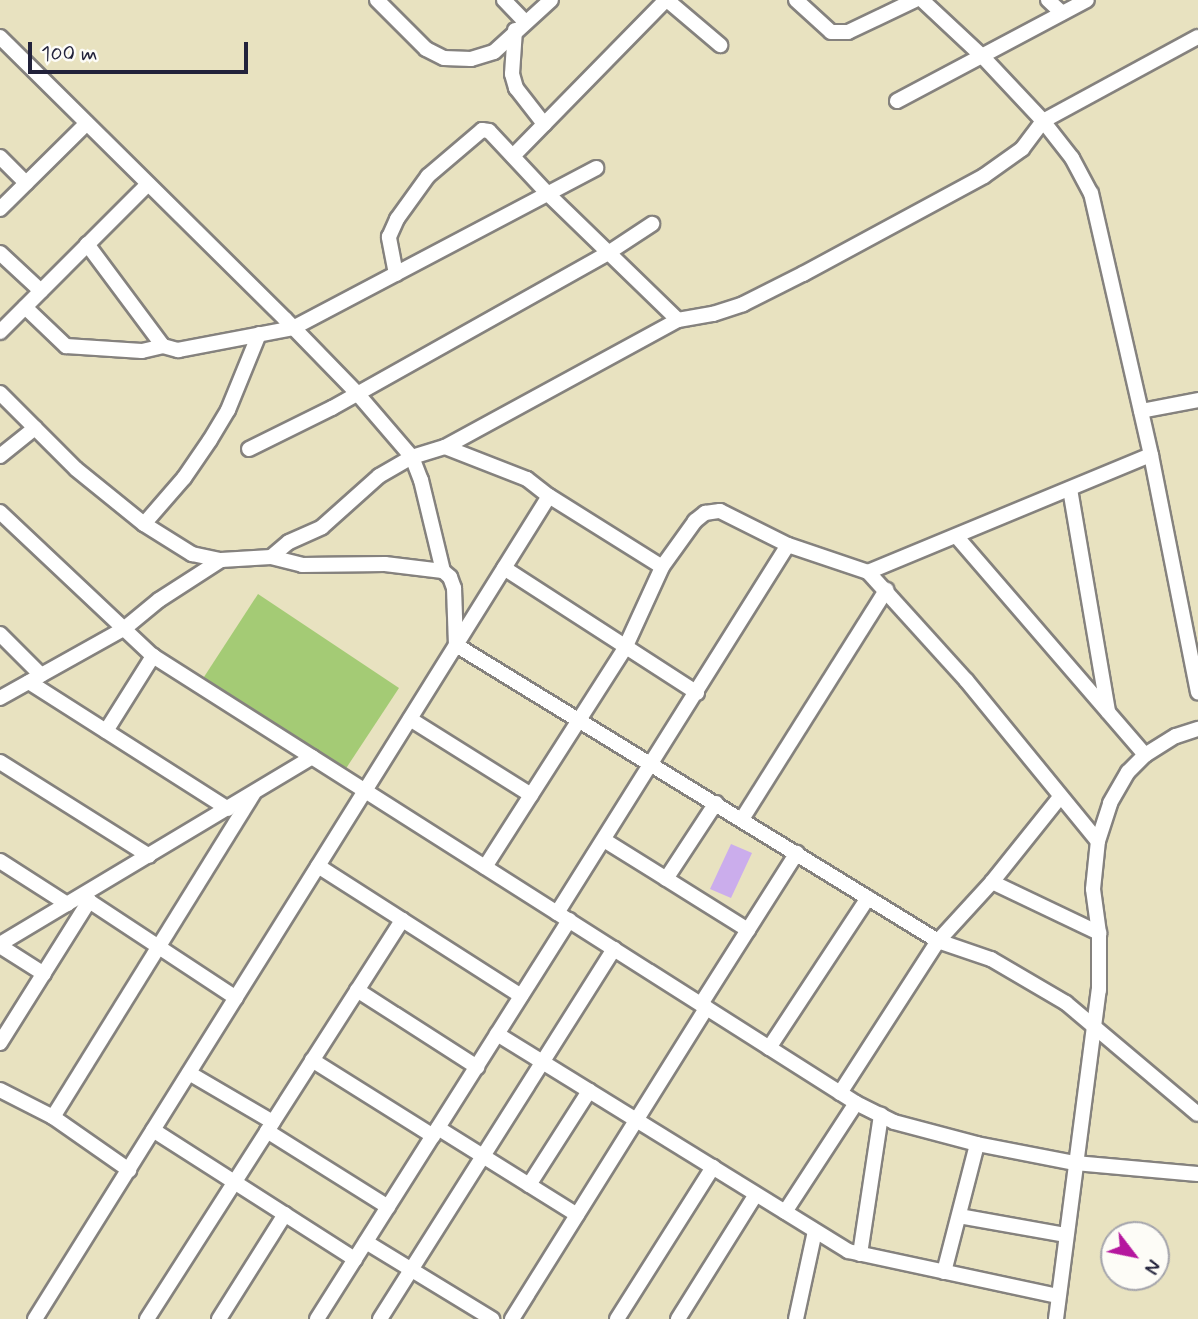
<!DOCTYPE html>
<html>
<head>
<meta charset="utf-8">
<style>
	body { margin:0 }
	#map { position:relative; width:1198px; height:1319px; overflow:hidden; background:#e8e2c0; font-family:Mynerve,sans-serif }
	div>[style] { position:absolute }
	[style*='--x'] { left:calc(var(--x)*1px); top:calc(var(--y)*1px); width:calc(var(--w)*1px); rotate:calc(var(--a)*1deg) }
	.green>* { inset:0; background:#a4cb75 }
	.building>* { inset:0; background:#cbadec }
	.roads { filter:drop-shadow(2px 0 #85827e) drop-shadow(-2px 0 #85827e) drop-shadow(0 2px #85827e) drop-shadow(0 -2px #85827e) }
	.minor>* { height:14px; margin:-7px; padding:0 7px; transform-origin:7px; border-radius:7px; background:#fff }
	span { translate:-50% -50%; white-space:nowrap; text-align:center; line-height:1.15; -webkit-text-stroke:7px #fdfcf7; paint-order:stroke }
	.north { position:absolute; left:1100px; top:1221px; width:70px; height:70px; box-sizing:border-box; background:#fdfcf7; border:2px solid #a5a5ac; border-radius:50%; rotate:122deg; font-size:19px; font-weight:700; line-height:28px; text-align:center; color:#22223b }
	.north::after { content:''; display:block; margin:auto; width:24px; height:32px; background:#b5179e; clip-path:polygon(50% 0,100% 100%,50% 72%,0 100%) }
	.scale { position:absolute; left:28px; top:42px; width:220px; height:32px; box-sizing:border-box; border:4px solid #22223b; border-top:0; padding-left:9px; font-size:21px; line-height:24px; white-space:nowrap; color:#22223b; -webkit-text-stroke:5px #fdfcf7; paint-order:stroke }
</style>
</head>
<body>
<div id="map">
	<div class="green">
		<i style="clip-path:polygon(258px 594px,399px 688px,343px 773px,202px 680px)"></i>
	</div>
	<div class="building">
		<i style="clip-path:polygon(731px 844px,752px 853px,731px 898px,710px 889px)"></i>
	</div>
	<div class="roads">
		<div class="minor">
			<i style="--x:377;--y:0;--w:69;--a:45"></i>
			<i style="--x:426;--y:49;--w:20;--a:27"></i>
			<i style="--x:444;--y:58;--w:27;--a:2"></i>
			<i style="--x:471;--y:59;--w:24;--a:-17"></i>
			<i style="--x:494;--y:52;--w:77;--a:-42.4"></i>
			<i style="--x:504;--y:0;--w:29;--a:46"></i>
			<i style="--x:667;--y:0;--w:70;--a:40.3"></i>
			<i style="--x:796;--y:0;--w:47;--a:42.4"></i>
			<i style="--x:831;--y:32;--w:17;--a:0"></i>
			<i style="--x:848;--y:32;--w:74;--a:-25.5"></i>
			<i style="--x:922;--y:0;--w:83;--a:43.1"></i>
			<i style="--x:983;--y:57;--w:88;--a:46.8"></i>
			<i style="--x:1043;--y:121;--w:47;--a:51.9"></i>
			<i style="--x:1072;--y:158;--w:40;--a:62"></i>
			<i style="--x:1091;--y:193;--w:269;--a:77.1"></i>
			<i style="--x:1151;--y:455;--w:242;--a:78.8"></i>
			<i style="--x:1048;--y:0;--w:19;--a:43"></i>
			<i style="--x:515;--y:30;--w:44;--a:93.9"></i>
			<i style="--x:512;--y:74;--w:15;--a:74"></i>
			<i style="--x:516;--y:88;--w:46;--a:52.1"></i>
			<i style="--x:0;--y:37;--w:401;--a:44.7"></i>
			<i style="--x:285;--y:319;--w:102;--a:45.8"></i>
			<i style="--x:356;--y:392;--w:86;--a:49.3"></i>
			<i style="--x:412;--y:457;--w:25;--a:69"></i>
			<i style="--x:421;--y:480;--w:94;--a:76.4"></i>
			<i style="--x:897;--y:101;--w:215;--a:-28"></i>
			<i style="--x:513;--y:156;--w:219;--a:-45.6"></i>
			<i style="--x:0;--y:157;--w:37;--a:45"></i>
			<i style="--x:0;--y:209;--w:122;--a:-44.7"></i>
			<i style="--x:87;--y:244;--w:127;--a:53.3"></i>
			<i style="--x:163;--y:346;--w:16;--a:15"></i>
			<i style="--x:178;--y:350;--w:117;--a:-10.8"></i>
			<i style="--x:293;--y:328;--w:343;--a:-27.8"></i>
			<i style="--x:0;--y:253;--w:56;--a:42.8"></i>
			<i style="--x:396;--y:274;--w:38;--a:-101"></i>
			<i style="--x:389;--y:237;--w:20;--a:-66"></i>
			<i style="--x:397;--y:219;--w:53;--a:-54.2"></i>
			<i style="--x:428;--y:176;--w:71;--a:-40.4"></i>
			<i style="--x:482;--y:130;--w:7;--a:8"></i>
			<i style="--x:489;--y:131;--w:86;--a:46.9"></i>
			<i style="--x:548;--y:194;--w:181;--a:44.1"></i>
			<i style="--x:25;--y:307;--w:57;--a:43.6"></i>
			<i style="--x:66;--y:346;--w:76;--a:3.8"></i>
			<i style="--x:142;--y:351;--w:22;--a:-13"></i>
			<i style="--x:0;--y:332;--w:209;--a:-45"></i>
			<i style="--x:0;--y:393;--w:107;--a:45"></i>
			<i style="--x:76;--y:469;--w:87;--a:39"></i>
			<i style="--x:144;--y:524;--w:57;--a:32"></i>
			<i style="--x:192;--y:554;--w:30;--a:12"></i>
			<i style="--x:221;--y:560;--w:50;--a:-3.4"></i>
			<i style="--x:271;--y:557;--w:32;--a:14"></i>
			<i style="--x:302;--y:565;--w:83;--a:-0.7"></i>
			<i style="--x:385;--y:564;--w:58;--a:6.9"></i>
			<i style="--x:443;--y:571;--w:9;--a:41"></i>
			<i style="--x:450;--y:577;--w:12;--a:70"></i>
			<i style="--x:454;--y:588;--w:57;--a:88"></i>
			<i style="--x:456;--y:645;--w:566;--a:31.55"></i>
			<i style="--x:938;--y:941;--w:56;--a:18.8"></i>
			<i style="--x:991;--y:959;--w:87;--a:30.4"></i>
			<i style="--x:1066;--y:1003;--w:172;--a:40.1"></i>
			<i style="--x:1141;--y:411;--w:58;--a:-10.9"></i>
			<i style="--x:445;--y:447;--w:88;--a:21.3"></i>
			<i style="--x:527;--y:479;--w:28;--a:38"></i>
			<i style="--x:549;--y:496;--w:133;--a:32.1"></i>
			<i style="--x:249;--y:449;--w:93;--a:-26.3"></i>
			<i style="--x:332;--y:408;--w:317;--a:-29.3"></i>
			<i style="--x:608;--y:253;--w:53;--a:-33.4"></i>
			<i style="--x:0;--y:456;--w:45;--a:-38.7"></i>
			<i style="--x:1070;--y:489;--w:226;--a:80.3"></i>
			<i style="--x:0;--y:512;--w:210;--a:43.3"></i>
			<i style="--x:153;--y:656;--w:833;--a:32.45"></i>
			<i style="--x:856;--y:1103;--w:42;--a:26.6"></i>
			<i style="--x:894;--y:1122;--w:86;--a:14.8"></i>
			<i style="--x:977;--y:1144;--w:100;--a:11"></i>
			<i style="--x:1075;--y:1163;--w:123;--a:5.1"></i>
			<i style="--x:144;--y:524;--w:61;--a:-49"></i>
			<i style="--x:184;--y:478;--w:46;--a:-55.6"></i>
			<i style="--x:210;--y:440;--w:35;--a:-59"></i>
			<i style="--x:228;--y:410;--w:82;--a:-67.8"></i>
			<i style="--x:957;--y:537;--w:288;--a:49.2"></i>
			<i style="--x:271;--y:557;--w:23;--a:-40"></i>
			<i style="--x:289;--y:542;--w:36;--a:-24"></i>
			<i style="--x:322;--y:527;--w:76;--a:-41.8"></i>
			<i style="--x:379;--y:476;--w:38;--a:-30"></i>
			<i style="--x:412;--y:457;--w:34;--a:-17"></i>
			<i style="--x:445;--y:447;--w:265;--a:-28.6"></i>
			<i style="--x:678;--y:320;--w:36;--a:-10"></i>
			<i style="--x:713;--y:314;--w:32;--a:-18"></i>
			<i style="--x:743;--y:304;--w:67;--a:-26.6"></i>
			<i style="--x:803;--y:274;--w:206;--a:-28.4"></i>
			<i style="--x:984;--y:176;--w:47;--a:-35.4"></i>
			<i style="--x:1022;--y:149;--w:35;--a:-53"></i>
			<i style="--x:1043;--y:121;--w:176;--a:-28.5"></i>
			<i style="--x:504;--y:568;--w:230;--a:32.9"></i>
			<i style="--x:868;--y:572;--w:306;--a:-22.5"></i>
			<i style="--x:0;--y:634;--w:58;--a:45"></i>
			<i style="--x:29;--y:682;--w:236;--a:32.5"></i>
			<i style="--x:0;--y:698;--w:143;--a:-29.2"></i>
			<i style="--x:125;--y:628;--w:44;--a:-39.5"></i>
			<i style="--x:159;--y:600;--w:74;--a:-32.8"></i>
			<i style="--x:410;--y:719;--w:143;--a:32.1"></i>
			<i style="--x:106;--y:731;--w:89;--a:-57.9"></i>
			<i style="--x:0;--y:762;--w:176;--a:32.2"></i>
			<i style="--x:742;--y:819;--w:271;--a:-57.8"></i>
			<i style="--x:604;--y:840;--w:170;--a:32"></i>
			<i style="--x:0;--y:861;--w:80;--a:32.7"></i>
			<i style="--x:318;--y:866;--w:241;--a:32.6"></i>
			<i style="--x:485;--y:867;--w:260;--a:-57.4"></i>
			<i style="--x:625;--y:648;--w:89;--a:-65.4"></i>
			<i style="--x:662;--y:567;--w:57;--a:-54.3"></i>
			<i style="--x:695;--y:521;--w:13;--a:-39"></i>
			<i style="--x:705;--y:513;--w:15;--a:-8"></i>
			<i style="--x:720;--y:511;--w:76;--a:26.6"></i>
			<i style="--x:788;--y:545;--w:84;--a:18.6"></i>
			<i style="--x:868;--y:572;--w:146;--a:47.8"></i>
			<i style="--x:966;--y:680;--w:208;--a:50.7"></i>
			<i style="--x:666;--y:879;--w:91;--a:-56.7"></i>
			<i style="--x:992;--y:882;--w:109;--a:-51.3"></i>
			<i style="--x:85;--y:894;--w:8;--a:60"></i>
			<i style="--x:89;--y:901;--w:176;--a:33.4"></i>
			<i style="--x:557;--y:913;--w:434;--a:-57.9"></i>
			<i style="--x:0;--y:944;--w:364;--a:-30.9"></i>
			<i style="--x:0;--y:946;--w:52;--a:32.5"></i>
			<i style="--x:357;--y:990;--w:143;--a:32.7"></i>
			<i style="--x:701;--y:1004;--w:179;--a:-57.6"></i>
			<i style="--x:497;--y:1034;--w:413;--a:31.7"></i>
			<i style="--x:848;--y:1251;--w:215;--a:12.1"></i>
			<i style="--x:0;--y:1043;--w:168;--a:-57.9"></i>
			<i style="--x:769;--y:1048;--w:180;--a:-56.6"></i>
			<i style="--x:312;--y:1060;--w:143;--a:32.1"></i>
			<i style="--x:189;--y:1073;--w:97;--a:30.3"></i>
			<i style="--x:0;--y:1090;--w:59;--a:27"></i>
			<i style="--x:53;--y:1117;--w:93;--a:34.9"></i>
			<i style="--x:840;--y:1093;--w:181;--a:-57.2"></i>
			<i style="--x:938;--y:941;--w:80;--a:-47.5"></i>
			<i style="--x:992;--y:882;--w:119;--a:25.5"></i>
			<i style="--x:53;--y:1117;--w:380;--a:-58.2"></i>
			<i style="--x:438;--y:1128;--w:164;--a:32"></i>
			<i style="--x:153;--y:1130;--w:240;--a:32.6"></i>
			<i style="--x:267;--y:1131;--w:143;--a:32.1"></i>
			<i style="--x:529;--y:1185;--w:112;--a:-57.4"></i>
			<i style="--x:785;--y:1212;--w:130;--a:-56.9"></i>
			<i style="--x:959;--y:1216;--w:109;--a:10.1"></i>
			<i style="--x:366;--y:1242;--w:148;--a:31.4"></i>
			<i style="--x:860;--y:1254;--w:141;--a:-81.4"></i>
			<i style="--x:944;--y:1272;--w:132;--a:-75.5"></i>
			<i style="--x:35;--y:1319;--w:970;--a:-58.01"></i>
			<i style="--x:147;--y:1319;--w:474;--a:-57.4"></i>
			<i style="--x:219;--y:1319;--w:124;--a:-57.8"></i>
			<i style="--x:317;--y:1319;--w:472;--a:-57.7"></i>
			<i style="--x:380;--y:1319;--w:438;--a:-57.7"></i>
			<i style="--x:512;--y:1319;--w:367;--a:-58"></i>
			<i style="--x:617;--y:1319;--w:180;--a:-57.7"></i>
			<i style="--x:678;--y:1319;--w:147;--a:-58"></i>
			<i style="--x:796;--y:1319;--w:90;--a:-77.8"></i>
			<i style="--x:1056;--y:1319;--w:332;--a:-82.6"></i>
			<i style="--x:1099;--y:990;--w:57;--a:-90"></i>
			<i style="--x:1099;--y:933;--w:44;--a:-97.8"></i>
			<i style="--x:1093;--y:889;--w:48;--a:-84.1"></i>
			<i style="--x:1098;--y:841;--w:40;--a:-72"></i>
			<i style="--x:1110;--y:803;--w:36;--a:-60"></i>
			<i style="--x:1128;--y:772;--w:24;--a:-45"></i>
			<i style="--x:1145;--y:755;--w:36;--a:-32"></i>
			<i style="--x:1176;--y:736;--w:23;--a:-18"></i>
		</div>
	</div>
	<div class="north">N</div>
	<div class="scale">100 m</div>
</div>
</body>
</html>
